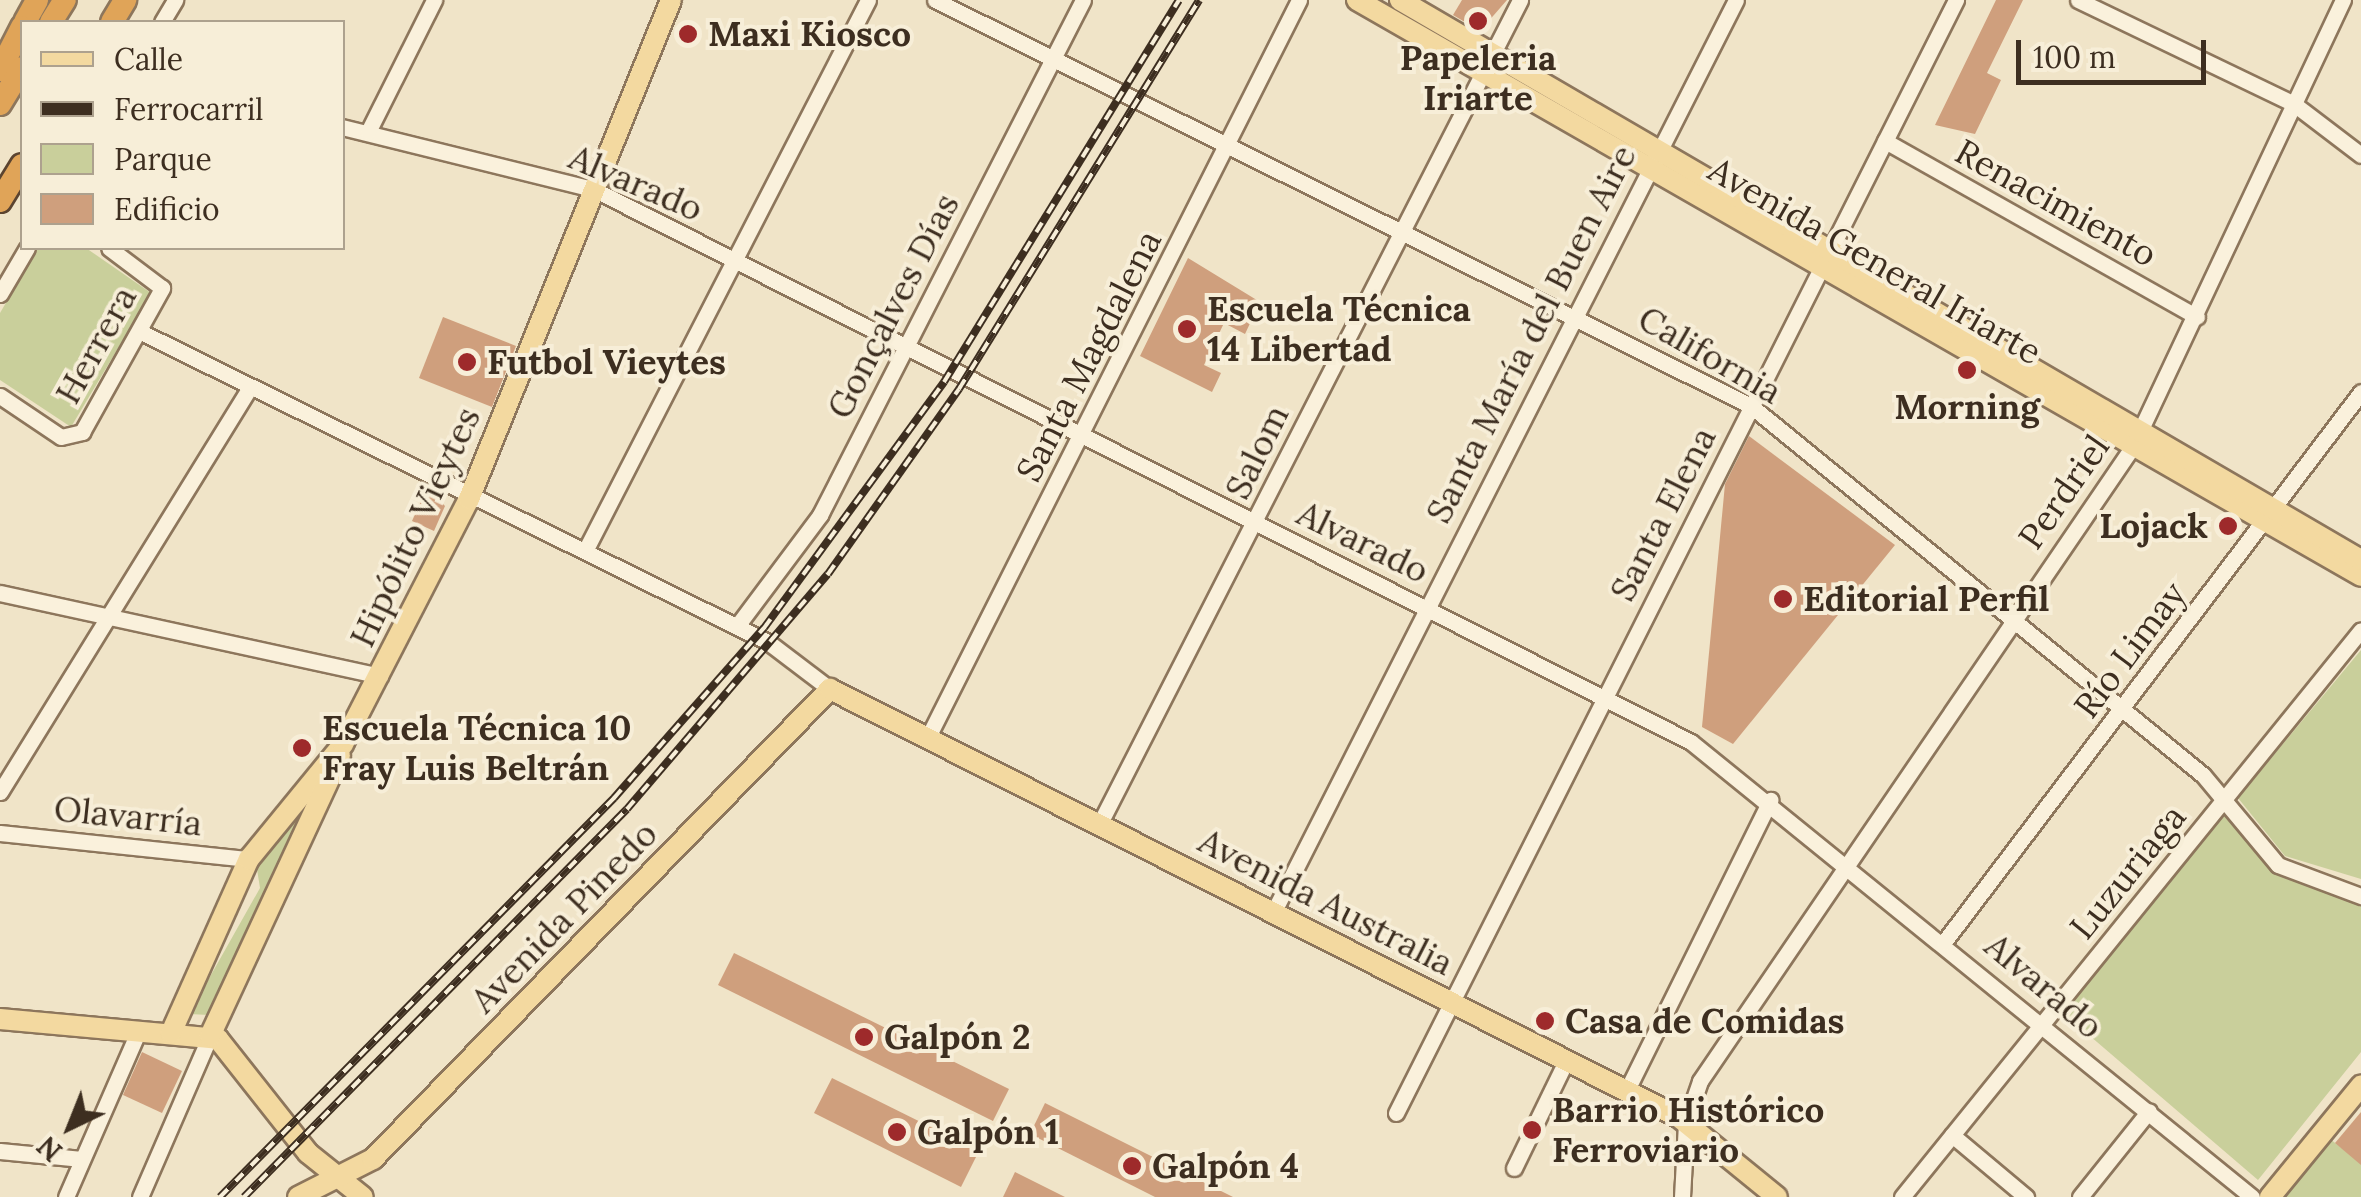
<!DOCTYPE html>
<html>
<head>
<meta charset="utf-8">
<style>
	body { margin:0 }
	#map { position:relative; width:2361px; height:1197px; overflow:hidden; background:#f0e4c8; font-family:Lora,serif }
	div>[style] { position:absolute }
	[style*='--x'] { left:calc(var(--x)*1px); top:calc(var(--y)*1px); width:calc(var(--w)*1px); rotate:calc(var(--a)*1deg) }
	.green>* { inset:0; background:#c9cf9b }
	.building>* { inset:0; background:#cf9f7d }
	.roads { filter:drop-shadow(2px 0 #8d765c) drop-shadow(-2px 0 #8d765c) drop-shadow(0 2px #8d765c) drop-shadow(0 -2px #8d765c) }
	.minor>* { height:15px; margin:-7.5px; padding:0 7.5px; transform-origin:7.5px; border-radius:7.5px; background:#faf1dc }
	.major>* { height:20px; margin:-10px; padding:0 10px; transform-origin:10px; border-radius:10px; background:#f3d9a0 }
	.highway>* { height:22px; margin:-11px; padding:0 11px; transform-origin:11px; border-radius:11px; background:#e0a458 }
	.rail>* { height:8px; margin-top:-4px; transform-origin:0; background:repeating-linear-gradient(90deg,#f7eed8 0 11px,#3d2e20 0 22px); box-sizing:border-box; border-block:2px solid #3d2e20 }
	.bridges { filter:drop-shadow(2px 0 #5b4430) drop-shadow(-2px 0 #5b4430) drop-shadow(0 2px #5b4430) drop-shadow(0 -2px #5b4430) }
	.highway-bridge>* { height:22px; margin:-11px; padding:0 11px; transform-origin:11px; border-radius:11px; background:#e0a458 }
	.dots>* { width:28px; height:28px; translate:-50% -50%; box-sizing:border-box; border:5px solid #f7eed8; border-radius:50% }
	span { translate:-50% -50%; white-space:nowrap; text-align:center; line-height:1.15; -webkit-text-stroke:8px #f7eed8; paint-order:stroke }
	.poi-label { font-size:35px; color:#3d2e20; font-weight:700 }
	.left { translate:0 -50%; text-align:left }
	.right { translate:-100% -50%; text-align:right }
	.street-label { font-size:35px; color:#3d2e20 }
	.legend { position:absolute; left:20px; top:20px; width:325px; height:230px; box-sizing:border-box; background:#f7eed8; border:2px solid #ada18e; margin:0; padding:12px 18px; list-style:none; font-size:30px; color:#3d2e20 }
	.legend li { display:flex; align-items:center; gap:20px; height:50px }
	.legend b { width:50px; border:2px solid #ada18e }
	.north { position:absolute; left:20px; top:1077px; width:100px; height:100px; -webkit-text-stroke:8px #f7eed8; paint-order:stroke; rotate:223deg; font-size:28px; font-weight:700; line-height:40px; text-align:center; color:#3d2e20 }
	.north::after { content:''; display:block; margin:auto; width:35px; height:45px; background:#3d2e20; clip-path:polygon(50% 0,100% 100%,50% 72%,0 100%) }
	.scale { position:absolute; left:2016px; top:40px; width:190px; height:45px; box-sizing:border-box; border:5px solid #3d2e20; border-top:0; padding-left:12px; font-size:30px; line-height:35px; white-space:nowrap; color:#3d2e20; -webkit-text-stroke:8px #f7eed8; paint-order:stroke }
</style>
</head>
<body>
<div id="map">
	<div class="green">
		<i style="clip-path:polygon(38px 248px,86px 248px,151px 293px,71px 427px,0 380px,0 313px)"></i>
		<i style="clip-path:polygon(2361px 650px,2361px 879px,2285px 856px,2238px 798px)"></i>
		<i style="clip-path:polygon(312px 797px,209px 1015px,189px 1014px,260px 888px,256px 863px)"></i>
		<i style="clip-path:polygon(2225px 809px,2273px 870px,2361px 899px,2361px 1052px,2258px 1180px,2062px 1012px)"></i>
		<i style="clip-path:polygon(2330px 1139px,2361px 1163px,2361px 1197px,2281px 1197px)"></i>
	</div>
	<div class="building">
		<i style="clip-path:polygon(1462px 0,1507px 0,1480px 31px,1453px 15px)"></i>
		<i style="clip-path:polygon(1996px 0,2023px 0,1987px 73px,2001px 80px,1975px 134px,1935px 125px)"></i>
		<i style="clip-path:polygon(1188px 258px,1260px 302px,1245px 334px,1224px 323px,1204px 365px,1221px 373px,1212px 392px,1140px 356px)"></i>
		<i style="clip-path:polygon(443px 317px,516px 346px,492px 407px,419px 378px)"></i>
		<i style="clip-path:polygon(1749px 436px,1895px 545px,1733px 744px,1702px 727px,1725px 484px)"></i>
		<i style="clip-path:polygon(427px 488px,445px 506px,434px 531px,412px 521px)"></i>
		<i style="clip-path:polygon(734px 953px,1009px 1089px,993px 1121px,718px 985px)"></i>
		<i style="clip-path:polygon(142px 1052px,182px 1071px,162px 1113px,123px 1095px)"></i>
		<i style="clip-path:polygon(832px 1078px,979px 1151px,961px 1187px,814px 1113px)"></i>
		<i style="clip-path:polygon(1045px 1103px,1233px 1197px,1155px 1197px,1030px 1134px)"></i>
		<i style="clip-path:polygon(2361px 1112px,2361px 1165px,2335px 1143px)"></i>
		<i style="clip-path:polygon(1015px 1172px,1065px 1197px,1003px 1197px)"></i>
	</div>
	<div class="roads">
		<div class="minor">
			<i style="--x:935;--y:0;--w:911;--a:26.45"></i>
			<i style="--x:1751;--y:406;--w:583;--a:39.23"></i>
			<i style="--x:2203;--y:775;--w:117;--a:50.2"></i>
			<i style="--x:2278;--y:865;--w:89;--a:20.5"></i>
			<i style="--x:2078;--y:0;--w:240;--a:25.7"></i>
			<i style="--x:2294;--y:104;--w:84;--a:37.3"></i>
			<i style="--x:162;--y:22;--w:26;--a:-59"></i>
			<i style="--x:342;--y:127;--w:259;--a:13.9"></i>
			<i style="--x:593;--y:189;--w:1229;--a:26.73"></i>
			<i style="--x:1691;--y:742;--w:722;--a:39.04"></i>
			<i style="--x:368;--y:132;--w:148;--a:-63.4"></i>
			<i style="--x:1885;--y:141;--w:358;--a:29.4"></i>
			<i style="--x:0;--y:294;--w:53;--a:-59.6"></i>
			<i style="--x:141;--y:332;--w:699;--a:26.31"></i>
			<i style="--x:768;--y:642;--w:78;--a:37.2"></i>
			<i style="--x:0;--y:396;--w:73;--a:33.9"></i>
			<i style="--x:61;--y:437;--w:22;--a:-13"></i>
			<i style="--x:82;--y:432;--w:165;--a:-60.9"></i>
			<i style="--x:162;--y:288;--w:66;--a:-143"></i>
			<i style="--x:585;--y:551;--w:619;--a:-62.81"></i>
			<i style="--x:0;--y:593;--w:389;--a:12.3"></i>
			<i style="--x:737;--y:626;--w:139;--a:-53.2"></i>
			<i style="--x:820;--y:515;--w:578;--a:-62.95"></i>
			<i style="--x:928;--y:737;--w:825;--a:-63.28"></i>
			<i style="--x:0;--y:792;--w:475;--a:-58.3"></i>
			<i style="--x:1100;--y:823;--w:924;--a:-62.96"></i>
			<i style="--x:0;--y:833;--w:250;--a:6"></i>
			<i style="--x:1274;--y:911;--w:1021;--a:-63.11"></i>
			<i style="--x:1944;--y:942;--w:690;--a:-52.83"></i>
			<i style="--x:1626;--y:1092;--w:326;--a:-63.7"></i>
			<i style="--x:1396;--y:1113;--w:1246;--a:-63.29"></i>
			<i style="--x:1952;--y:1135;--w:97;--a:40"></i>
			<i style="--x:0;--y:1151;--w:82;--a:5.6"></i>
			<i style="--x:1514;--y:1168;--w:119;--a:-64.1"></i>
			<i style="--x:66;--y:1197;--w:182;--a:-66.4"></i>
			<i style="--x:140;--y:1197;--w:176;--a:-66.5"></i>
			<i style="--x:1682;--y:1197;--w:75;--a:-86.9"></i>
			<i style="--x:1686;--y:1122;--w:43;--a:-71.1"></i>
			<i style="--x:1700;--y:1081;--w:769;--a:-55.71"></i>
			<i style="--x:2133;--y:446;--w:493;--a:-64.8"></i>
			<i style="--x:1902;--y:1197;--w:729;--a:-51.01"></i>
			<i style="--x:2080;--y:1197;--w:110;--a:-51.3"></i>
		</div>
		<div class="major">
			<i style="--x:1357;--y:0;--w:1157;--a:29.84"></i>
			<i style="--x:1400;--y:0;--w:1112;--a:30.23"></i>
			<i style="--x:0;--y:1019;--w:219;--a:5.2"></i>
			<i style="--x:218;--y:1039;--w:145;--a:51.7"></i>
			<i style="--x:308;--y:1153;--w:70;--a:38.7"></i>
			<i style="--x:171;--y:1033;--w:191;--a:-65.9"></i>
			<i style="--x:249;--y:859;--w:149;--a:-50.7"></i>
			<i style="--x:343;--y:744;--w:276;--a:-62.8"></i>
			<i style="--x:469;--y:499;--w:538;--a:-67.96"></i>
			<i style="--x:210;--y:1036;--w:309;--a:-65.1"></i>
			<i style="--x:298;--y:1197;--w:84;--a:-26.9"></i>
			<i style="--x:373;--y:1159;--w:656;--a:-45.8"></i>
			<i style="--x:830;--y:689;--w:952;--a:26.78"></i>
			<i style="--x:1680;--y:1118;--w:125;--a:39.2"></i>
			<i style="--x:2270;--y:1197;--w:144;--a:-50.7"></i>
		</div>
		<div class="highway">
			<i style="--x:25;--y:22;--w:25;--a:-61"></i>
			<i style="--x:51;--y:22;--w:26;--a:-58"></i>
			<i style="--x:112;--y:22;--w:26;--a:-59"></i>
			<i style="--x:0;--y:70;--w:48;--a:-62.9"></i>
			<i style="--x:0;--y:104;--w:42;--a:-58.6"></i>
		</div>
	</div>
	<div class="rail">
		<i style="--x:220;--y:1197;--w:561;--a:-45.36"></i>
		<i style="--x:614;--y:798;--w:227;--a:-48.6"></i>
		<i style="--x:764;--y:628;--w:305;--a:-53.8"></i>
		<i style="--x:944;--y:382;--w:448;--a:-58.4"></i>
		<i style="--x:244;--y:1197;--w:545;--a:-45.37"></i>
		<i style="--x:627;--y:809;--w:309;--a:-49.5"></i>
		<i style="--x:828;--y:574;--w:227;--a:-54.7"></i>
		<i style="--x:959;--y:389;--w:457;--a:-58.3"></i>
	</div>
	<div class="bridges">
		<div class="highway-bridge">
			<i style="--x:0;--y:201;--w:42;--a:-58.6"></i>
		</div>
	</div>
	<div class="dots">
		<i style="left:1478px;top:21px;background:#9e2a2b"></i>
		<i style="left:688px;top:34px;background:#9e2a2b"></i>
		<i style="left:1187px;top:329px;background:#9e2a2b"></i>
		<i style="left:467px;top:362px;background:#9e2a2b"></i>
		<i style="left:1967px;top:370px;background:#9e2a2b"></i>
		<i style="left:2228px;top:526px;background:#9e2a2b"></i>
		<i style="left:1783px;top:599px;background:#9e2a2b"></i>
		<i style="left:302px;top:748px;background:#9e2a2b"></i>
		<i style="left:1545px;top:1021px;background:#9e2a2b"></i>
		<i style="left:864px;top:1037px;background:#9e2a2b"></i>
		<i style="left:1532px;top:1130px;background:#9e2a2b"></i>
		<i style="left:897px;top:1132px;background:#9e2a2b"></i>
		<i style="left:1132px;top:1166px;background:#9e2a2b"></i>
	</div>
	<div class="poi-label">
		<span class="left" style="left:708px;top:34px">Maxi Kiosco</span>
		<span style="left:1478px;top:78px">Papeleria<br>Iriarte</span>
		<span class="left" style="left:1207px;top:329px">Escuela Técnica<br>14 Libertad</span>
		<span class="left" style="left:487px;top:362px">Futbol Vieytes</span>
		<span style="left:1967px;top:407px">Morning</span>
		<span class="right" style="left:2208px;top:526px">Lojack</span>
		<span class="left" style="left:1803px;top:599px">Editorial Perfil</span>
		<span class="left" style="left:322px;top:748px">Escuela Técnica 10<br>Fray Luis Beltrán</span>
		<span class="left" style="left:1565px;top:1021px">Casa de Comidas</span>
		<span class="left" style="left:884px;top:1037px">Galpón 2</span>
		<span class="left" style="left:1552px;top:1130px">Barrio Histórico<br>Ferroviario</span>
		<span class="left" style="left:917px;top:1132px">Galpón 1</span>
		<span class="left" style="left:1152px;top:1166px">Galpón 4</span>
	</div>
	<div class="street-label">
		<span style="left:636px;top:183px;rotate:23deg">Alvarado</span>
		<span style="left:2056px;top:203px;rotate:29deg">Renacimiento</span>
		<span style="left:1875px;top:261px;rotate:30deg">Avenida General Iriarte</span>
		<span style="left:893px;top:306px;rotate:-63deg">Gonçalves Días</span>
		<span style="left:1531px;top:334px;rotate:-63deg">Santa María del Buen Aire</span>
		<span style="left:96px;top:345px;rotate:-61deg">Herrera</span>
		<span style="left:1710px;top:355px;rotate:30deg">California</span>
		<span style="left:1089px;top:356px;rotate:-63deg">Santa Magdalena</span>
		<span style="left:1257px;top:452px;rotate:-64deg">Salom</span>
		<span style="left:2064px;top:492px;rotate:-55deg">Perdriel</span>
		<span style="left:1663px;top:514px;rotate:-63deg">Santa Elena</span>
		<span style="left:415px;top:527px;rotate:-65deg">Hipólito Vieytes</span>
		<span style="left:1363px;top:542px;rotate:26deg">Alvarado</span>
		<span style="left:2130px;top:650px;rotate:-53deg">Río Limay</span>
		<span style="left:128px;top:816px;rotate:6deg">Olavarría</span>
		<span style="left:2128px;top:872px;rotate:-51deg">Luzuriaga</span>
		<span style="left:1326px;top:902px;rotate:27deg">Avenida Australia</span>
		<span style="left:564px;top:917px;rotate:-46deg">Avenida Pinedo</span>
		<span style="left:2044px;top:986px;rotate:40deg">Alvarado</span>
	</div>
	<ul class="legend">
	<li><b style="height:12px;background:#f3d9a0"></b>Calle</li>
	<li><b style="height:12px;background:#3d2e20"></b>Ferrocarril</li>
	<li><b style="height:28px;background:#c9cf9b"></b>Parque</li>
	<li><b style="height:28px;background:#cf9f7d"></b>Edificio</li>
	</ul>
	<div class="north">N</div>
	<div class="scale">100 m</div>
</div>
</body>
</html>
